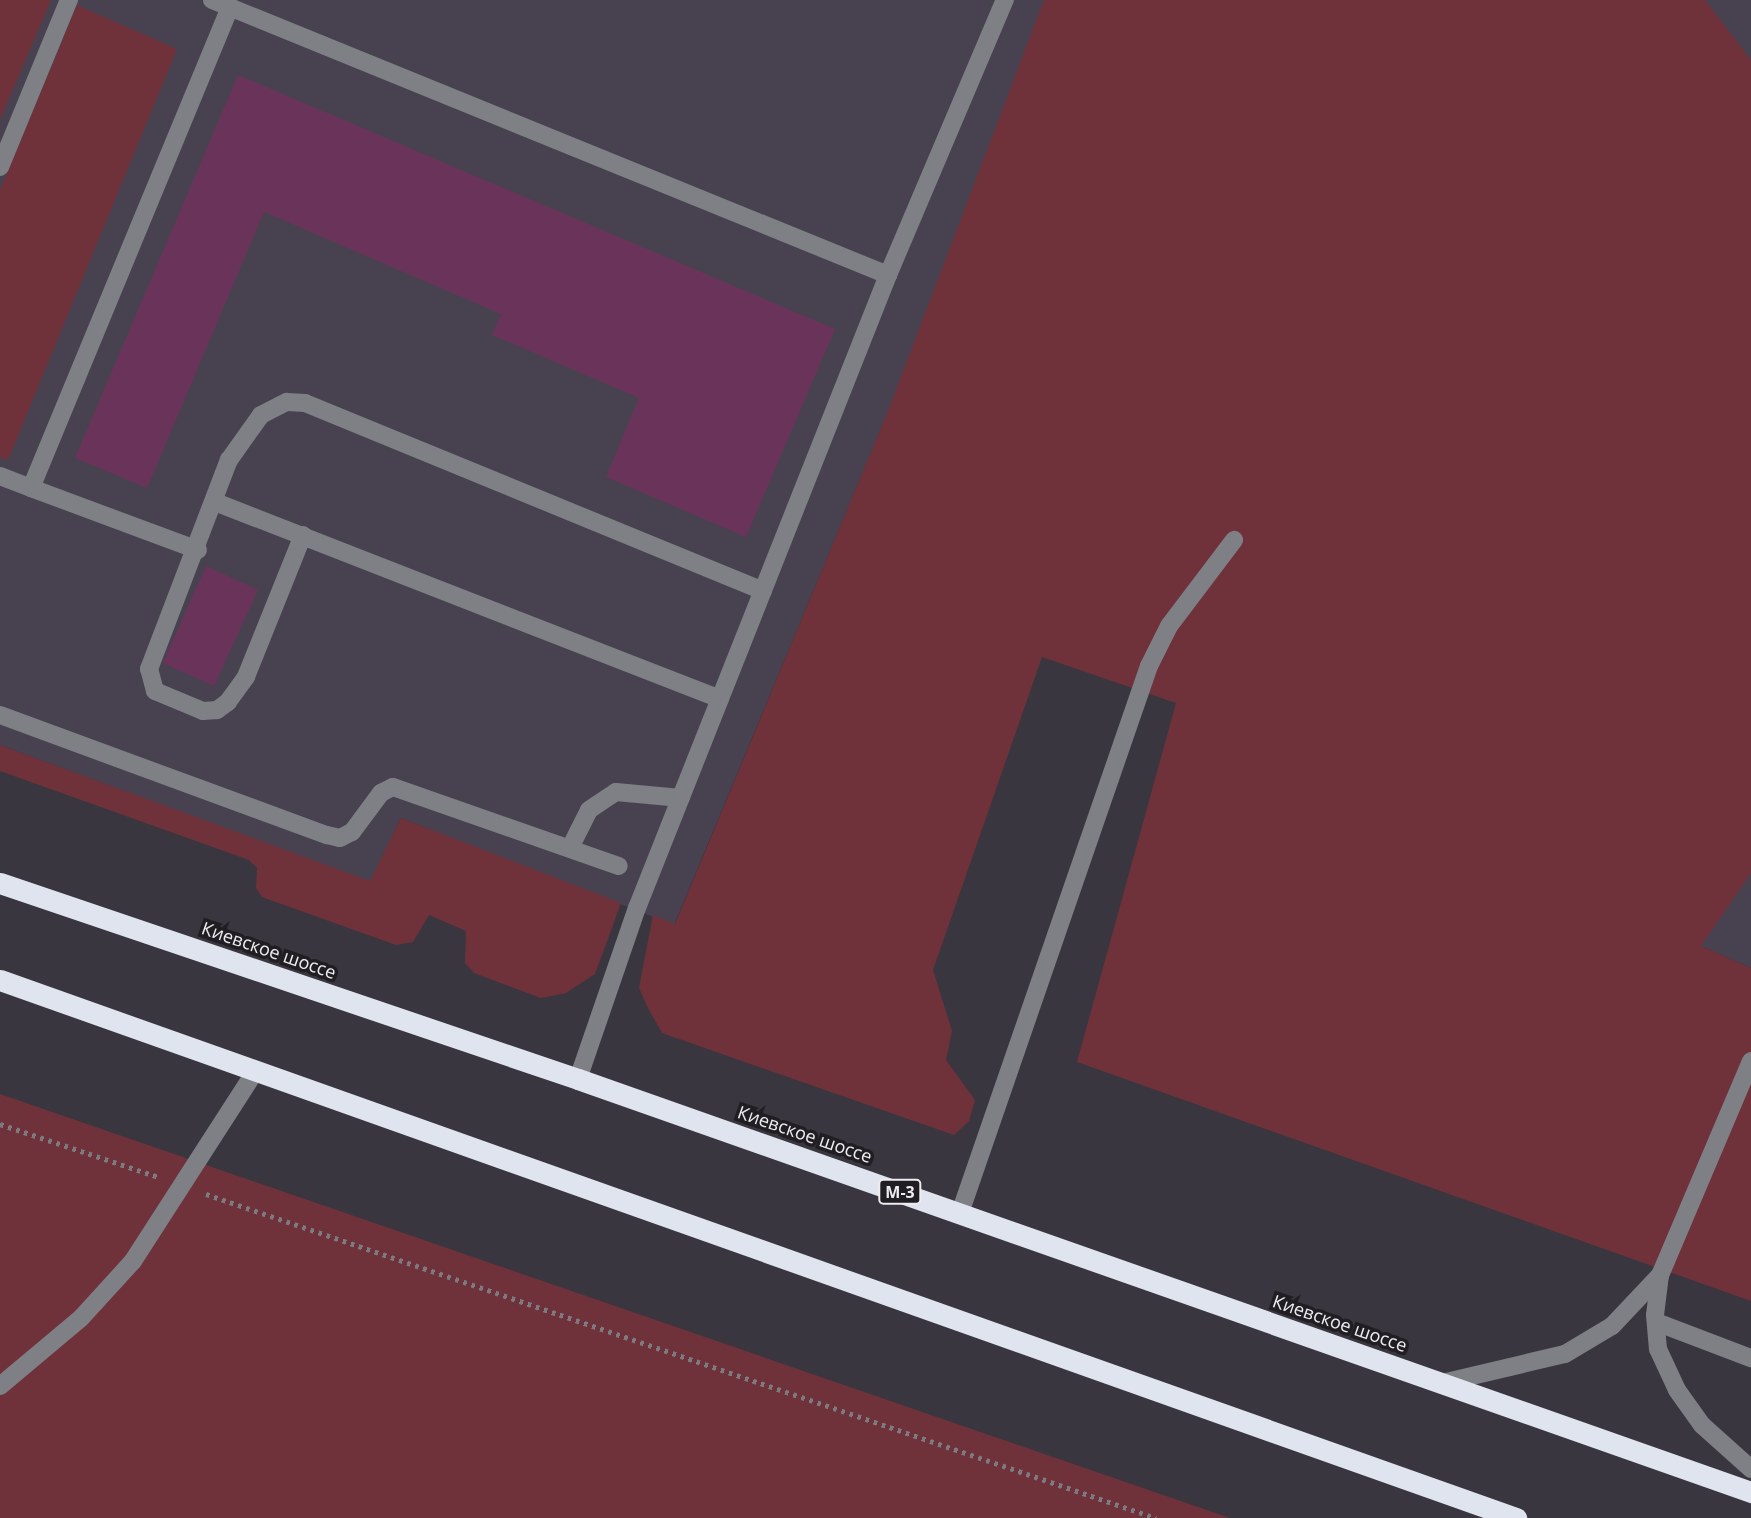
<!DOCTYPE html>
<html>
<head>
<meta charset="utf-8">
<style>
	body { margin:0 }
	#map { position:relative; width:1751px; height:1518px; overflow:hidden; background:#3a363f; font-family:"Open Sans",sans-serif }
	div>[style] { position:absolute }
	[style*='--x'] { left:calc(var(--x)*1px); top:calc(var(--y)*1px); width:calc(var(--w)*1px); rotate:calc(var(--a)*1deg) }
	.built>* { inset:0; background:#484250 }
	.green>* { inset:0; background:#6f323a }
	.building>* { inset:0; background:#6a345a }
	.path>* { height:4.5px; margin-top:-2.25px; transform-origin:0; background:repeating-linear-gradient(90deg,#7d7a81 0 3.5px,transparent 0 8.5px) }
	.minor>* { height:18px; margin:-9px; padding:0 9px; transform-origin:9px; border-radius:9px; background:#7e8085 }
	.highway>* { height:21px; margin:-10.5px; padding:0 10.5px; transform-origin:10.5px; border-radius:10.5px; background:#e0e4ef }
	span { translate:-50% -50%; white-space:nowrap; text-align:center; line-height:1.15; -webkit-text-stroke:7px #201e22; paint-order:stroke }
	.shield-label span { padding:2px 5px; background:#201e22; border:2px solid; border-radius:5px; -webkit-text-stroke-width:0 }
	.shield-label { font-size:16px; color:#eeecf1; font-weight:700 }
	.street-label { font-size:18px; color:#eeecf1 }
</style>
</head>
<body>
<div id="map">
	<div class="built">
		<i style="clip-path:polygon(0 0,1751px 0,1751px 968px,1701px 946px,897px 390px,674px 925px,401px 818px,370px 882px,0 745px)"></i>
	</div>
	<div class="green">
		<i style="clip-path:polygon(0 0,51px 0,0 120px)"></i>
		<i style="clip-path:polygon(1044px 0,1705px 0,1751px 60px,1751px 873px,1701px 946px,1751px 968px,1751px 1301px,1077px 1062px,1176px 703px,1042px 657px,933px 970px,952px 1031px,946px 1060px,975px 1100px,969px 1121px,954px 1135px,662px 1033px,648px 1008px,639px 988px,653px 915px,675px 924px,888px 411px)"></i>
		<i style="clip-path:polygon(77px 5px,177px 49px,8px 460px,0 457px,0 190px)"></i>
		<i style="clip-path:polygon(0 745px,370px 881px,401px 818px,621px 903px,595px 974px,566px 993px,541px 998px,474px 973px,465px 963px,466px 931px,429px 915px,413px 942px,396px 945px,262px 897px,256px 888px,257px 868px,249px 860px,0 771px)"></i>
		<i style="clip-path:polygon(0 1094px,1230px 1518px,0 1518px)"></i>
	</div>
	<div class="building">
		<i style="clip-path:polygon(238px 75px,835px 329px,746px 537px,606px 477px,639px 398px,492px 335px,501px 314px,264px 212px,147px 488px,75px 458px)"></i>
		<i style="clip-path:polygon(206px 566px,258px 590px,214px 686px,163px 663px)"></i>
	</div>
	<div class="path">
		<i style="--x:0;--y:1124;--w:167;--a:18.5"></i>
		<i style="--x:206;--y:1194;--w:1004;--a:18.83"></i>
	</div>
	<div class="minor">
		<i style="--x:212;--y:0;--w:730;--a:22.14"></i>
		<i style="--x:0;--y:167;--w:181;--a:-67.6"></i>
		<i style="--x:0;--y:476;--w:33;--a:21"></i>
		<i style="--x:31;--y:488;--w:521;--a:-67.52"></i>
		<i style="--x:31;--y:488;--w:178;--a:20.4"></i>
		<i style="--x:215;--y:502;--w:542;--a:21.31"></i>
		<i style="--x:303;--y:535;--w:153;--a:111.9"></i>
		<i style="--x:246;--y:677;--w:31;--a:126"></i>
		<i style="--x:228;--y:702;--w:14;--a:144"></i>
		<i style="--x:217;--y:710;--w:14;--a:176"></i>
		<i style="--x:203;--y:711;--w:52;--a:-157.4"></i>
		<i style="--x:155;--y:691;--w:23;--a:-105"></i>
		<i style="--x:149;--y:669;--w:224;--a:-69.1"></i>
		<i style="--x:229;--y:460;--w:55;--a:-54.6"></i>
		<i style="--x:261;--y:415;--w:29;--a:-27"></i>
		<i style="--x:287;--y:402;--w:18;--a:3"></i>
		<i style="--x:305;--y:403;--w:495;--a:22.3"></i>
		<i style="--x:0;--y:715;--w:348;--a:20.2"></i>
		<i style="--x:327;--y:835;--w:13;--a:13"></i>
		<i style="--x:340;--y:838;--w:13;--a:-27"></i>
		<i style="--x:352;--y:832;--w:49;--a:-53.4"></i>
		<i style="--x:381;--y:793;--w:13;--a:-27"></i>
		<i style="--x:393;--y:787;--w:239;--a:19.3"></i>
		<i style="--x:570;--y:848;--w:42;--a:-63.4"></i>
		<i style="--x:589;--y:810;--w:32;--a:-34"></i>
		<i style="--x:616;--y:792;--w:65;--a:5.3"></i>
		<i style="--x:1751;--y:1061;--w:233;--a:113"></i>
		<i style="--x:1660;--y:1275;--w:40;--a:97.1"></i>
		<i style="--x:1655;--y:1315;--w:34;--a:85"></i>
		<i style="--x:1658;--y:1349;--w:45;--a:65.1"></i>
		<i style="--x:1677;--y:1390;--w:43;--a:54.5"></i>
		<i style="--x:1702;--y:1425;--w:66;--a:41.9"></i>
		<i style="--x:578;--y:1079;--w:181;--a:-71"></i>
		<i style="--x:637;--y:908;--w:681;--a:-68.37"></i>
		<i style="--x:888;--y:275;--w:299;--a:-67"></i>
		<i style="--x:960;--y:1213;--w:579;--a:-70.94"></i>
		<i style="--x:1149;--y:666;--w:45;--a:-63.4"></i>
		<i style="--x:1169;--y:626;--w:108;--a:-52.9"></i>
		<i style="--x:1656;--y:1322;--w:102;--a:20.8"></i>
		<i style="--x:1442;--y:1383;--w:126;--a:-13.3"></i>
		<i style="--x:1565;--y:1354;--w:55;--a:-30.8"></i>
		<i style="--x:1612;--y:1326;--w:70;--a:-46.7"></i>
		<i style="--x:0;--y:1386;--w:106;--a:-40"></i>
		<i style="--x:81;--y:1318;--w:77;--a:-47.6"></i>
		<i style="--x:133;--y:1261;--w:225;--a:-57.2"></i>
	</div>
	<div class="highway">
		<i style="--x:0;--y:883;--w:610;--a:18.73"></i>
		<i style="--x:578;--y:1079;--w:1244;--a:19.4"></i>
		<i style="--x:0;--y:980;--w:1609;--a:19.54"></i>
	</div>
	<div class="shield-label">
		<span style="left:900px;top:1192px">М-3</span>
	</div>
	<div class="street-label">
		<span style="left:269px;top:950px;rotate:19deg">Киевское шоссе</span>
		<span style="left:805px;top:1134px;rotate:19deg">Киевское шоссе</span>
		<span style="left:1340px;top:1323px;rotate:19deg">Киевское шоссе</span>
	</div>
</div>
</body>
</html>
